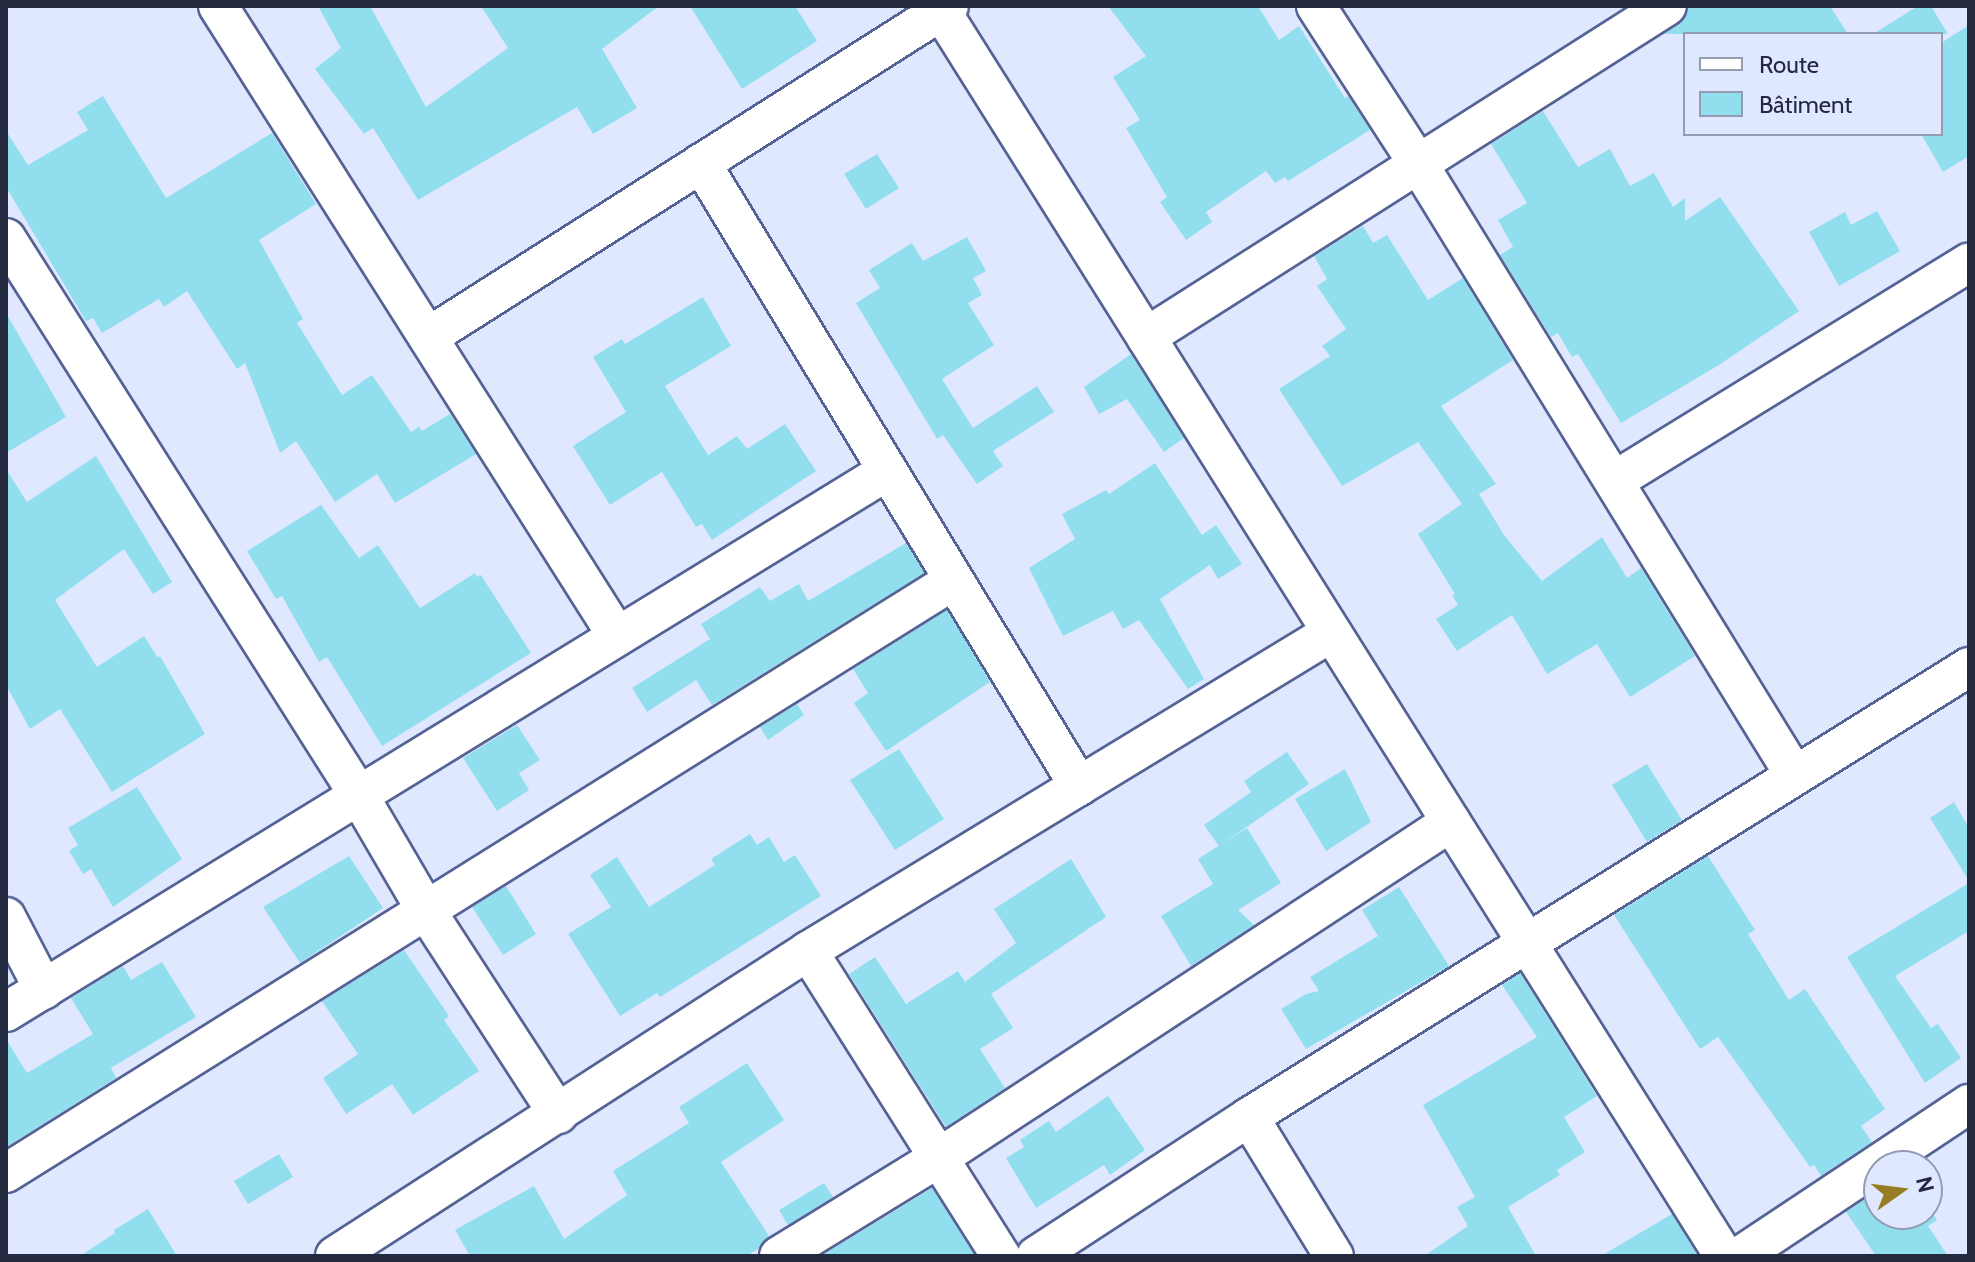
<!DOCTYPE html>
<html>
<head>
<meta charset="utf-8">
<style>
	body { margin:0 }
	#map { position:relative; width:1975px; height:1262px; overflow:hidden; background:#e0e8ff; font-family:Cabin,sans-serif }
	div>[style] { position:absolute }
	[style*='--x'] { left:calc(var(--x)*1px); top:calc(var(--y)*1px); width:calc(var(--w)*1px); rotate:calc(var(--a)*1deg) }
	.building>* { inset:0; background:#91dfee }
	.roads { filter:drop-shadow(2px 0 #556394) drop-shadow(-2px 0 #556394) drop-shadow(0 2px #556394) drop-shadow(0 -2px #556394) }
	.minor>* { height:38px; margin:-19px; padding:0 19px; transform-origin:19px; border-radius:19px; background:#fff }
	span { translate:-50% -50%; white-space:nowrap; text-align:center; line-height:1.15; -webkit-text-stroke:6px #e0e8ff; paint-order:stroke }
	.frame { position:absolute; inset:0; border:8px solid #23293e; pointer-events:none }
	.legend { position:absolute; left:1683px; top:32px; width:260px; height:104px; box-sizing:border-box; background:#e0e8ff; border:2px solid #949cb2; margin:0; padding:10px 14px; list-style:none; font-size:24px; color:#23293e }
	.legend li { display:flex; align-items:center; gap:16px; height:40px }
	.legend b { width:40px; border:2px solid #949cb2 }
	.north { position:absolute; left:1863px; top:1150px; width:80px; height:80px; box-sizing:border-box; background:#e0e8ff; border:2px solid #949cb2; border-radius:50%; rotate:76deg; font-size:22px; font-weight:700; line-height:32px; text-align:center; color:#23293e }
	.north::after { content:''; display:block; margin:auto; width:28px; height:36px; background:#977c24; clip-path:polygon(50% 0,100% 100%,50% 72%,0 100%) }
</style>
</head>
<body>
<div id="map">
	<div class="building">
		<i style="clip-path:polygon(318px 6px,370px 6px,426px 107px,508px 48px,481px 6px,659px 6px,602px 49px,637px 108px,593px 134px,577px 107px,418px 200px,373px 128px,364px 134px,315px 69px,341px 48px)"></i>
		<i style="clip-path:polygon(690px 6px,795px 6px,817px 41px,742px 89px)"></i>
		<i style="clip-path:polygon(1108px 6px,1258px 6px,1279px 40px,1299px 26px,1345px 98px,1348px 96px,1370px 130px,1288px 181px,1285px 177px,1275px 183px,1266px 171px,1206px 212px,1212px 222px,1186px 240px,1160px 202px,1167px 197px,1126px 128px,1140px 120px,1113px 77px,1146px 56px)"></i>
		<i style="clip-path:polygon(1690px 6px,1830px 6px,1848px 34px,1664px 34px,1679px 24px)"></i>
		<i style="clip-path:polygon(1918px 6px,1931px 6px,1948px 34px,1873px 34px)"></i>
		<i style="clip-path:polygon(1969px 25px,1969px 156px,1943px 172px,1921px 134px,1941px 134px,1941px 43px)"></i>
		<i style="clip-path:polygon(103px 96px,166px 198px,272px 133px,316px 204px,259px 240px,303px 319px,297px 323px,342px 395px,372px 375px,411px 432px,419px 427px,422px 431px,450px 414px,476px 454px,395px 503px,377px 474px,335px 502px,296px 441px,280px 453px,245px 363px,237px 369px,187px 291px,164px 307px,159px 299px,102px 333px,93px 318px,86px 321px,6px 187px,6px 131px,28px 165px,88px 130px,77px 112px)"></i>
		<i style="clip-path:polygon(1543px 111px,1578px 167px,1610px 149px,1630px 186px,1654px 173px,1673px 207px,1685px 198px,1685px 221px,1720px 197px,1799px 311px,1719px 365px,1621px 423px,1578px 354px,1572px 357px,1558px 333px,1551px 337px,1500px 255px,1513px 247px,1498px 220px,1527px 203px,1491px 144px)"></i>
		<i style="clip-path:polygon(877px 154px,899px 188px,866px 209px,844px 174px)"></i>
		<i style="clip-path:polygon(1877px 211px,1900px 251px,1839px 286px,1809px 232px,1845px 212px,1851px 225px)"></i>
		<i style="clip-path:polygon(1363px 226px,1373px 243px,1387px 235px,1428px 300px,1463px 278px,1513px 360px,1441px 406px,1496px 484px,1479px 494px,1504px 535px,1542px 581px,1602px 537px,1627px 578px,1641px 568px,1695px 656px,1630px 697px,1597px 644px,1547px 674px,1512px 615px,1457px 651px,1436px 619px,1458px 605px,1452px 595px,1455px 594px,1418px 534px,1462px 504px,1418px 442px,1342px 486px,1279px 389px,1330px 356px,1322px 346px,1346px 329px,1317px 286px,1327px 279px,1314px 256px)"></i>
		<i style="clip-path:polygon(967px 237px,986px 271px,973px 278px,982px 295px,968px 303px,994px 345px,942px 379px,973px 428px,1037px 386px,1054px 412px,993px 451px,1003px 466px,977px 484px,943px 435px,937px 439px,856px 303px,880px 288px,869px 270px,912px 243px,923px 261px)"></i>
		<i style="clip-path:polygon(703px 297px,731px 346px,665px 386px,708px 455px,737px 436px,747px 449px,785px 424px,816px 471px,712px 540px,702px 524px,696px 527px,662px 472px,610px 505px,573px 446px,626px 412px,593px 357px,622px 339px,625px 344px)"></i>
		<i style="clip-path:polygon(6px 313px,66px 417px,6px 453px)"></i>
		<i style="clip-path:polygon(1131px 354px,1184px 438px,1164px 452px,1127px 399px,1099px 414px,1084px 387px)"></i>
		<i style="clip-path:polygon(96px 456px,172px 582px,153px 594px,124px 549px,55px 600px,97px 667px,144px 636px,158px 658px,160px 656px,205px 734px,112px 792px,60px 709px,30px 729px,6px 685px,6px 469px,27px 502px)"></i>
		<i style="clip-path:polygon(1155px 463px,1202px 535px,1216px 525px,1242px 564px,1218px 579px,1210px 565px,1160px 599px,1204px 679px,1188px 689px,1139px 620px,1123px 629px,1113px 611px,1063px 636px,1029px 568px,1075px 539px,1062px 514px,1106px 490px,1109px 494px)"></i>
		<i style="clip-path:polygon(321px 505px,359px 558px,378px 545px,420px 608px,475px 573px,477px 577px,481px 575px,531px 653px,382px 746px,327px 657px,319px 662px,282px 596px,276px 599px,247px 551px)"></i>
		<i style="clip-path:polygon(906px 543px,924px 573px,712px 705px,696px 680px,647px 712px,632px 688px,710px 639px,701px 624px,760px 587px,770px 601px,799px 584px,808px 601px)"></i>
		<i style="clip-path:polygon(947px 610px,990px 682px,886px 751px,854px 703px,868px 693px,853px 669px)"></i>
		<i style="clip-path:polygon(797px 704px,804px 715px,768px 740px,760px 727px)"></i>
		<i style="clip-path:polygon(517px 725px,540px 760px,519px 773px,529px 790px,497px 811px,463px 758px)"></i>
		<i style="clip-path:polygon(899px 749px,944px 819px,895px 850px,850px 780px)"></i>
		<i style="clip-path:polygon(1287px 752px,1309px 784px,1219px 846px,1204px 825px,1251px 792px,1244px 781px)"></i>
		<i style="clip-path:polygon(1647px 764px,1682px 820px,1647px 842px,1612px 785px)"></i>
		<i style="clip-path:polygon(1345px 769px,1371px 822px,1326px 851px,1295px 799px)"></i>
		<i style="clip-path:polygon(137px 787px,182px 859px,113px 907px,91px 869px,83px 874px,69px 851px,78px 845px,68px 828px)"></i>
		<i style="clip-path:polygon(1954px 802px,1969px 828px,1969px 881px,1930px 818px)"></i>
		<i style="clip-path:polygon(1247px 828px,1281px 883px,1238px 910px,1254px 925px,1191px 966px,1161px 916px,1213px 884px,1198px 859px)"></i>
		<i style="clip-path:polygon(750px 834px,757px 845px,769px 837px,784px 862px,795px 855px,821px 896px,660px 997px,657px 993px,620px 1016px,568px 934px,611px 907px,590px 875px,617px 857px,649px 907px,715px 865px,711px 859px)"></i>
		<i style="clip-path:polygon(349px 856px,383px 908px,300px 963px,263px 907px)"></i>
		<i style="clip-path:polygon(1708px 856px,1755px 930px,1748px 934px,1789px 1000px,1805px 989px,1885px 1109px,1861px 1126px,1872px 1142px,1821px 1176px,1814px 1165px,1810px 1167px,1718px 1037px,1700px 1049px,1614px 915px)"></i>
		<i style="clip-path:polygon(1071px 859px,1106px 917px,991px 994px,1013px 1028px,980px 1049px,1005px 1088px,946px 1127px,849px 974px,875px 957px,906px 1004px,958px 971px,965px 982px,1016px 943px,994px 909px)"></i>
		<i style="clip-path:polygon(1969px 883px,1969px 931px,1895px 976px,1931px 1028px,1938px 1024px,1961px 1058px,1925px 1083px,1847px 957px)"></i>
		<i style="clip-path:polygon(506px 886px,536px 934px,503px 955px,472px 907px)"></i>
		<i style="clip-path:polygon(1399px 887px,1449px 966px,1306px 1049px,1281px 1009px,1306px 994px,1319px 991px,1310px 977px,1378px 936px,1362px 910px)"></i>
		<i style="clip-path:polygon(404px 950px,449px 1016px,444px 1020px,479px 1071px,413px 1115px,392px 1084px,346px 1114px,323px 1078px,358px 1054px,322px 1001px)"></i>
		<i style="clip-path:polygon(162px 962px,196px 1017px,111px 1068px,116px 1078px,6px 1147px,6px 1039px,27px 1073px,93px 1034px,71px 998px,123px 966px,131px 980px)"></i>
		<i style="clip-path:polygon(1520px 973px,1597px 1096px,1564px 1117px,1585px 1152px,1557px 1170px,1560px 1175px,1508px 1207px,1536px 1256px,1424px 1256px,1468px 1226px,1457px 1207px,1475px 1197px,1423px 1105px,1537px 1037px,1502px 985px)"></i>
		<i style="clip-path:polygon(747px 1063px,784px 1120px,721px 1162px,769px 1236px,759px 1248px,747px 1256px,470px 1256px,455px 1230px,534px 1186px,564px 1239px,627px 1195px,613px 1171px,689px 1123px,679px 1107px)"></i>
		<i style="clip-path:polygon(1108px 1096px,1145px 1150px,1110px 1175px,1104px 1165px,1036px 1208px,1006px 1158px,1024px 1147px,1020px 1140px,1049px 1121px,1056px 1132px)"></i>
		<i style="clip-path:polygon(279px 1154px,293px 1177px,248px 1204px,234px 1181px)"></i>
		<i style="clip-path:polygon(824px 1183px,833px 1197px,788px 1225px,779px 1210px)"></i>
		<i style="clip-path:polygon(932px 1188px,975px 1256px,821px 1256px)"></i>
		<i style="clip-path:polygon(1879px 1190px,1879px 1214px,1927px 1214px,1927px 1204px,1937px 1220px,1928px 1226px,1948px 1256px,1876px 1256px,1846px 1212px)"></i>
		<i style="clip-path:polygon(148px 1209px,177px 1256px,80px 1256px,115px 1233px,114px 1230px)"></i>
		<i style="clip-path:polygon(1672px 1214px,1698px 1256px,1601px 1256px)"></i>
	</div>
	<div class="roads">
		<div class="minor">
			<i style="--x:218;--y:6;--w:743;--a:57.64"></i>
			<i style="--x:938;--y:6;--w:1477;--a:57.84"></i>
			<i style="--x:1316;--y:6;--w:189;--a:57.1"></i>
			<i style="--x:1419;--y:165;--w:717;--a:58.39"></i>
			<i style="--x:701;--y:163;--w:729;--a:58.75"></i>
			<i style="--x:6;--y:238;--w:658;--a:57.66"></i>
			<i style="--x:358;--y:794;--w:137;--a:59.7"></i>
			<i style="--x:427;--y:912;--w:241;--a:57"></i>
			<i style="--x:428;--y:337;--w:617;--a:-32.43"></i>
			<i style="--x:1146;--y:337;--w:617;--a:-32.43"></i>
			<i style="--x:1614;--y:481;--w:417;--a:-31.6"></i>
			<i style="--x:6;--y:917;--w:82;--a:62.5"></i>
			<i style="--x:808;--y:951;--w:361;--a:57.7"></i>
			<i style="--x:6;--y:1012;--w:1034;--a:-31.55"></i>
			<i style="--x:1249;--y:1117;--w:163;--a:58.6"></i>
			<i style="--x:6;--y:1173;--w:1118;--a:-32.03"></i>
			<i style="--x:335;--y:1256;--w:563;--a:-32.81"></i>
			<i style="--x:808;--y:951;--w:613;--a:-31.33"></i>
			<i style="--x:779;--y:1256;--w:189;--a:-31.6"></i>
			<i style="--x:940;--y:1157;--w:611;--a:-33.25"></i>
			<i style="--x:1036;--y:1256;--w:254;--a:-33.1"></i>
			<i style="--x:1249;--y:1117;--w:849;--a:-32.01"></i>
			<i style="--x:1740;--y:1256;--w:275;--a:-33.6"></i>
		</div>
	</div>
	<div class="frame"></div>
	<ul class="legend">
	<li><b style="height:10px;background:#fff"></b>Route</li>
	<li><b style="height:22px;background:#91dfee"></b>Bâtiment</li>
	</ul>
	<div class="north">N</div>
</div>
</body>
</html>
